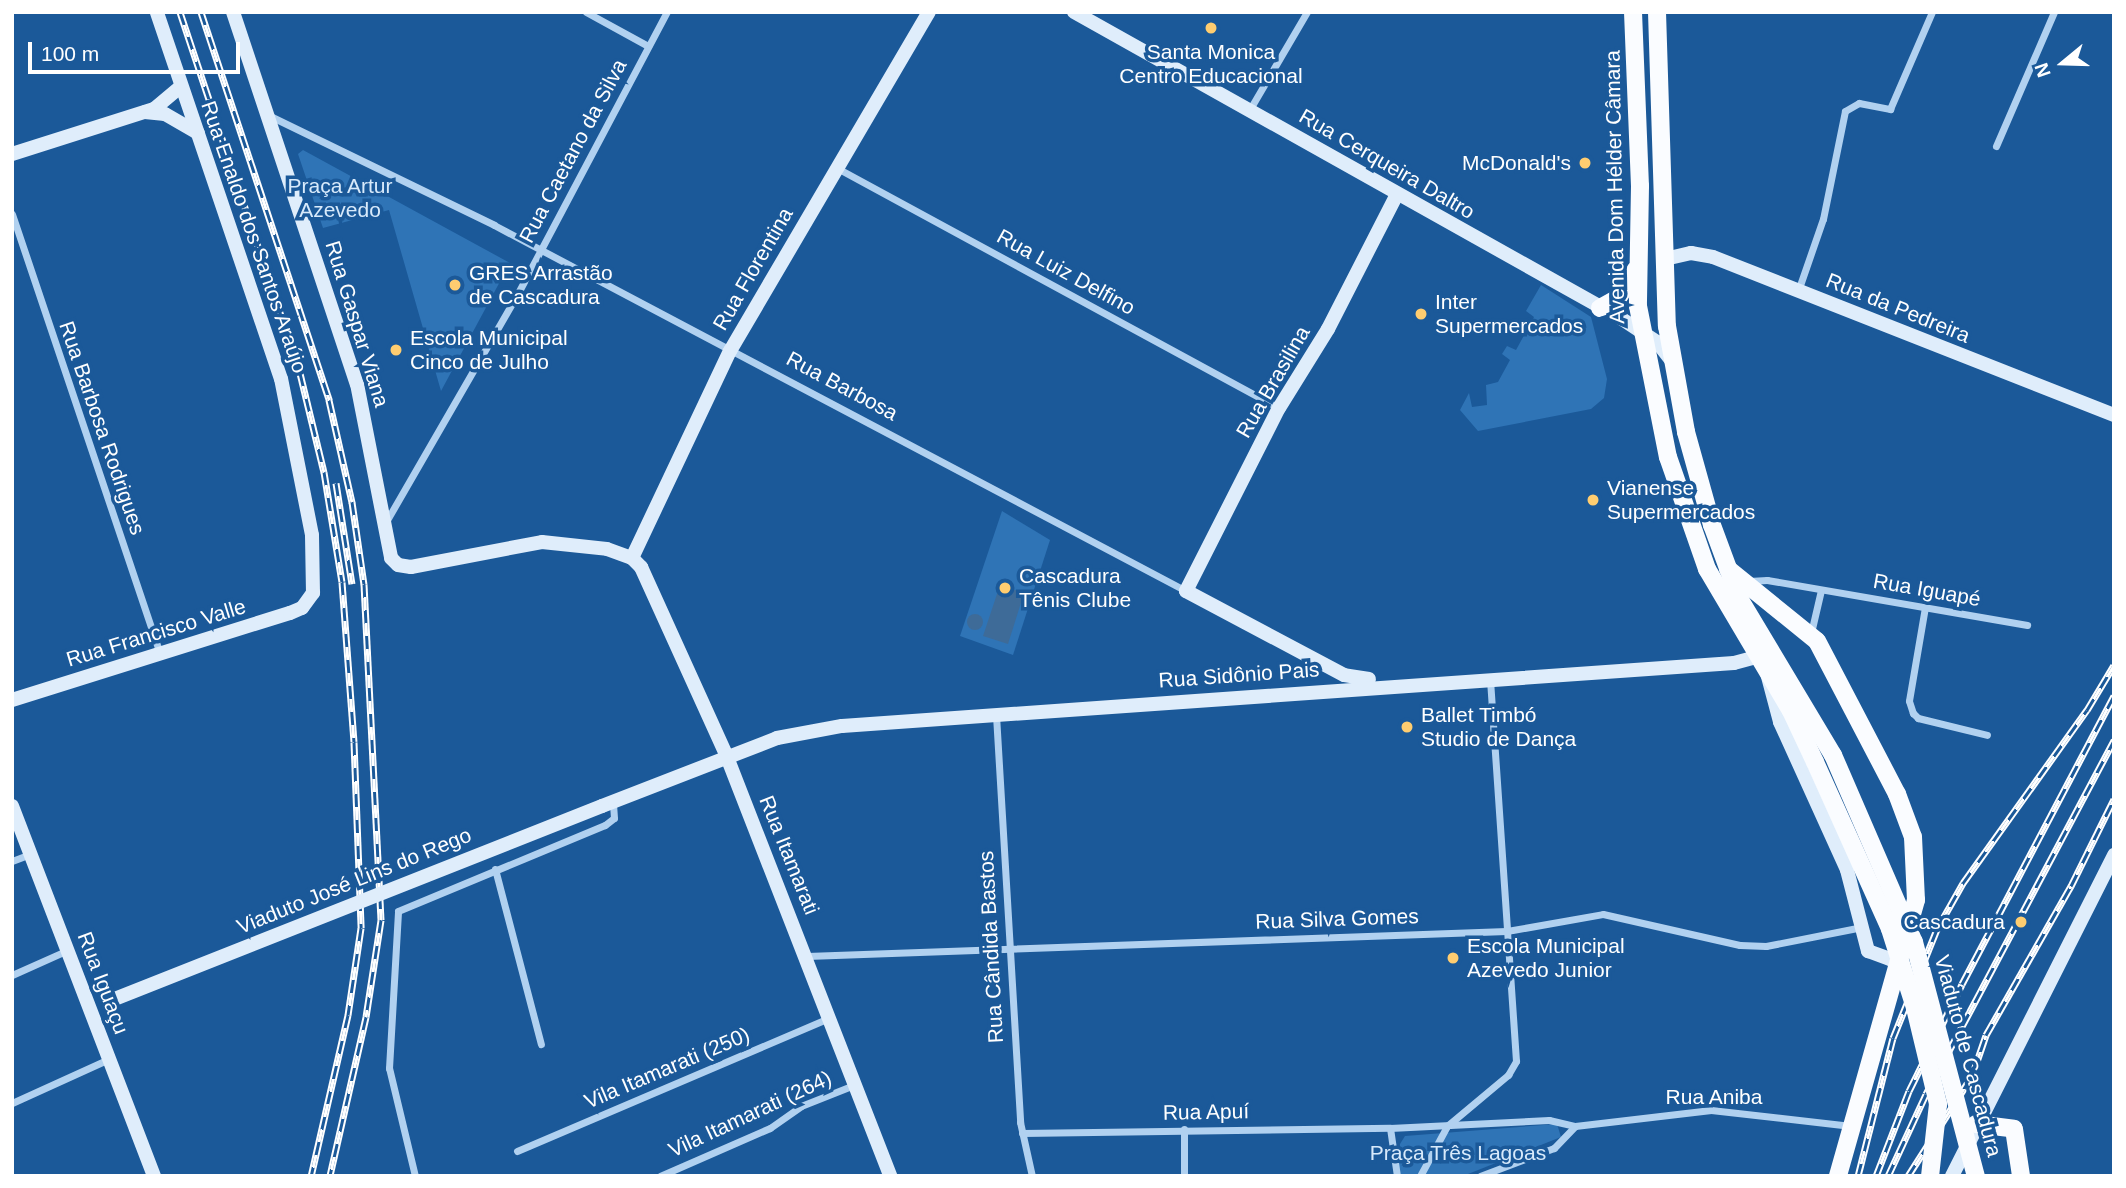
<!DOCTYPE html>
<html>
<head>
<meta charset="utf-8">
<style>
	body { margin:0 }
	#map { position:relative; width:2126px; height:1188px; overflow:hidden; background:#1b5999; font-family:Arial,sans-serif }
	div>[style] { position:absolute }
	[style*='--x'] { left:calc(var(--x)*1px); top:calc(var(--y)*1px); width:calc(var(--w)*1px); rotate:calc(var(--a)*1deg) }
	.green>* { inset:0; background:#2f74b6 }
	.water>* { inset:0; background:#3e6b98 }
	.round { border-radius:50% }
	.street>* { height:7px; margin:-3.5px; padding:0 3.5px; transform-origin:3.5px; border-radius:3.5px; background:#b1d1f0 }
	.secondary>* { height:14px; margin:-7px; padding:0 7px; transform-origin:7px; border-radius:7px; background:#dfedfb }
	.primary>* { height:18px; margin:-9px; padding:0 9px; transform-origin:9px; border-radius:9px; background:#fafcff }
	.rail>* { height:7px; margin-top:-3.5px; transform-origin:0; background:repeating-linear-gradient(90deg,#1b5999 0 13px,#fff 0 26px); box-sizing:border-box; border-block:2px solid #fff }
	.secondary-bridge>* { height:14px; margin:-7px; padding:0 7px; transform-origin:7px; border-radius:7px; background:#dfedfb }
	.primary-bridge>* { height:18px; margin:-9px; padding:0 9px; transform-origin:9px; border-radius:9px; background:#fafcff }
	.dots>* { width:19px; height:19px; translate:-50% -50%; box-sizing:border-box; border:4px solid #1b5999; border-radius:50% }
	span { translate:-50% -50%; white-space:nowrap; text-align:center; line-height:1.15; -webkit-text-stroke:7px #1b5999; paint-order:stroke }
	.poi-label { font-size:21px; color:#fff }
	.right { translate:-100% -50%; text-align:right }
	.left { translate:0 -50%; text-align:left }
	.street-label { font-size:21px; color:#fff }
	.park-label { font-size:21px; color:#d8eafb }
	.frame { position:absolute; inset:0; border:14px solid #fff; pointer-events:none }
	.north { position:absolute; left:2028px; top:28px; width:70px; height:70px; -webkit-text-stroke:5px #1b5999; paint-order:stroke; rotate:251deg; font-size:19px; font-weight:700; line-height:28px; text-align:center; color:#fff }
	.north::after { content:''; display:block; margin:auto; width:24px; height:32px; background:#fff; clip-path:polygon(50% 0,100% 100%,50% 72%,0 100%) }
	.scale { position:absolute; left:28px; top:42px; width:212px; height:32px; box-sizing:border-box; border:4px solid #fff; border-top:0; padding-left:9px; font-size:21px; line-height:24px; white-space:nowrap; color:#fff; -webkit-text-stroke:5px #1b5999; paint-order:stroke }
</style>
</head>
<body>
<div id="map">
	<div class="green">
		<i style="clip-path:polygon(303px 150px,510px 263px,441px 391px,389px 210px,323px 228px,298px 154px)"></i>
		<i style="clip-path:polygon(1541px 285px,1591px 317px,1607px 379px,1604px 398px,1591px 409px,1478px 431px,1460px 410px,1469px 393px,1472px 407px,1487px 405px,1486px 385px,1498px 382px,1510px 360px,1502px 354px,1507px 346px,1516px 350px,1534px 317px,1526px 311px)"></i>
		<i style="clip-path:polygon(1002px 511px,1050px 540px,1013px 655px,960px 636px)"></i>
		<i style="clip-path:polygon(1557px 1124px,1561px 1137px,1463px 1176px,1398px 1176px,1400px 1144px,1405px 1136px)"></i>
	</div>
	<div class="water">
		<i style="clip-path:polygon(1000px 585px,1024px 593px,1008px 644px,983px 636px)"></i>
		<i class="round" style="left:967px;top:614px;width:16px;height:16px"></i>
	</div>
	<div class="street">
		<i style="--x:586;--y:12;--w:71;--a:28.7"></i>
		<i style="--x:1250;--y:109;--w:113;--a:-59.6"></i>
		<i style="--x:270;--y:116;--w:249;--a:25.9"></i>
		<i style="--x:494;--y:225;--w:783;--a:27.87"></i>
		<i style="--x:1996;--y:146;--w:146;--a:-66.6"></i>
		<i style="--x:837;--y:168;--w:503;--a:28.5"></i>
		<i style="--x:12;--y:214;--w:463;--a:71.4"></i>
		<i style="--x:1798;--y:291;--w:76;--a:-70.9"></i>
		<i style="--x:1823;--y:219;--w:110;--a:-78.5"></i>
		<i style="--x:1845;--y:111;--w:16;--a:-30"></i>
		<i style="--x:1859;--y:103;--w:32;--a:11"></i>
		<i style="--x:1890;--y:109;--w:106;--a:-66.6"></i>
		<i style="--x:387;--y:520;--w:262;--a:-60"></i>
		<i style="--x:518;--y:293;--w:318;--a:-62.1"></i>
		<i style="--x:1749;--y:581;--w:18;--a:-3"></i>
		<i style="--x:1767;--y:580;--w:264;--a:9.8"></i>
		<i style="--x:1925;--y:607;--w:95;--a:99.7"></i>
		<i style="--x:1909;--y:701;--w:13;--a:72"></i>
		<i style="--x:1913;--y:713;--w:7;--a:45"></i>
		<i style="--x:1918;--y:718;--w:71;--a:13.8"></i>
		<i style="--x:1811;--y:633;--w:44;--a:-76.9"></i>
		<i style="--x:996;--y:715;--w:408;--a:86.6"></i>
		<i style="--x:1020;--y:1122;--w:55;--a:77.5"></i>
		<i style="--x:12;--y:861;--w:19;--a:-21"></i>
		<i style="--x:495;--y:869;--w:181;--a:75.3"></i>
		<i style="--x:807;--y:956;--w:700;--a:-2.05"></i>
		<i style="--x:1507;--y:931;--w:97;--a:-10"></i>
		<i style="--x:1603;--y:914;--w:140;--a:12.8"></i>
		<i style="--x:1740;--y:945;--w:26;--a:2"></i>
		<i style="--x:1766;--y:946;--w:98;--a:-11.2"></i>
		<i style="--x:12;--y:975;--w:61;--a:-24.1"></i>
		<i style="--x:12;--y:1103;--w:107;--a:-24.4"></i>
		<i style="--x:1390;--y:1128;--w:49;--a:81.7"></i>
		<i style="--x:1184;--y:1129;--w:47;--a:90"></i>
		<i style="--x:1022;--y:1133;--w:368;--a:-0.8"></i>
		<i style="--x:1390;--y:1128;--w:159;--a:-2.9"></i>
		<i style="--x:1549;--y:1120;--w:27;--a:13"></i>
		<i style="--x:1575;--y:1126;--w:137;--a:-6.7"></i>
		<i style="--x:1711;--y:1110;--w:141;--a:6.5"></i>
		<i style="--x:517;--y:1151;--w:339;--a:-23.1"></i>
		<i style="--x:415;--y:1176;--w:111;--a:-103.5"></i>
		<i style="--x:389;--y:1068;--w:157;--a:-86.7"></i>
		<i style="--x:398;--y:911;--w:224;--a:-22.6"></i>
		<i style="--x:605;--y:825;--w:11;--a:-38"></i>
		<i style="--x:614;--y:818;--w:16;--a:-94"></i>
		<i style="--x:660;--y:1176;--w:120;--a:-23.6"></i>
		<i style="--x:770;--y:1128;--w:38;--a:-35"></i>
		<i style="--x:801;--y:1106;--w:57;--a:-21.6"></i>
		<i style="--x:1420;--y:1176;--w:57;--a:-61.6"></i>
		<i style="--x:1447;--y:1126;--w:80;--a:-39.9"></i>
		<i style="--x:1508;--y:1075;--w:16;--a:-60"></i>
		<i style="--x:1516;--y:1061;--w:382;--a:-93.9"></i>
		<i style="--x:1480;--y:1176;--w:79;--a:-20.7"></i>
		<i style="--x:1554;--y:1148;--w:30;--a:-46"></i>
	</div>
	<div class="secondary">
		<i style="--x:233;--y:12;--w:392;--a:71.6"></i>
		<i style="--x:357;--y:384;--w:177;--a:78.9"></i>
		<i style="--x:391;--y:558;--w:10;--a:45"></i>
		<i style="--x:398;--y:565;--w:13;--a:9"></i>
		<i style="--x:411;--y:567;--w:133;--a:-10.8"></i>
		<i style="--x:542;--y:542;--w:65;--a:6.1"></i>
		<i style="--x:607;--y:549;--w:27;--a:20"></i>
		<i style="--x:632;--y:558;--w:13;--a:45"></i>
		<i style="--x:641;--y:567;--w:209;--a:65.6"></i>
		<i style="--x:727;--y:757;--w:450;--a:68.7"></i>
		<i style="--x:1074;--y:12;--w:628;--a:29.26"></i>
		<i style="--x:1622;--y:319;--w:42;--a:33.3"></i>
		<i style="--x:1657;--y:342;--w:24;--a:52"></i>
		<i style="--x:145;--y:112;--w:20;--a:6"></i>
		<i style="--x:165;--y:114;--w:38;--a:30"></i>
		<i style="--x:12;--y:154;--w:149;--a:-17.6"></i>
		<i style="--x:154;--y:109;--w:35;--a:-40"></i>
		<i style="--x:1665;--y:259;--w:27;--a:-13"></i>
		<i style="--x:1691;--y:253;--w:22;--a:10"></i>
		<i style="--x:1713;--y:257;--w:431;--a:21.5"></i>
		<i style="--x:632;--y:558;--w:229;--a:-64.7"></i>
		<i style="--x:730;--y:351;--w:393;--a:-59.6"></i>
		<i style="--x:1767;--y:673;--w:51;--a:75.1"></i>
		<i style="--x:1780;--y:722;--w:162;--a:65.6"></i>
		<i style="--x:1847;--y:870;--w:84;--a:75.5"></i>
		<i style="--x:1868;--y:951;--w:23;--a:20"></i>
		<i style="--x:1890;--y:959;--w:12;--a:-24"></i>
		<i style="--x:1369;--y:679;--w:25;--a:-171"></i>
		<i style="--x:1344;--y:675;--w:179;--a:-152"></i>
		<i style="--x:1186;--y:591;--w:205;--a:-63.1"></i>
		<i style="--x:1279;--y:408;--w:93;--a:-58.2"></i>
		<i style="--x:1328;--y:329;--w:152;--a:-62.9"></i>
		<i style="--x:12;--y:700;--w:291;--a:-17.4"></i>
		<i style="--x:290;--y:613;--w:13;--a:-23"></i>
		<i style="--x:302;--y:608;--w:19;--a:-54"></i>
		<i style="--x:313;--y:593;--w:58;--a:-91"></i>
		<i style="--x:312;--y:535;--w:159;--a:-101.2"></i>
		<i style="--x:281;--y:379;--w:387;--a:-108.7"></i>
		<i style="--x:12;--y:806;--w:396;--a:69"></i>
		<i style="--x:602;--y:806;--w:188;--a:-21.2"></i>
		<i style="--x:777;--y:738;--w:66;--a:-10.5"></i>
		<i style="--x:842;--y:726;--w:894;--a:-4.04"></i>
		<i style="--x:1734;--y:663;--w:24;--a:-15"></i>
		<i style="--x:1952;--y:1176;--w:360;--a:-63.2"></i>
	</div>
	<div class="primary">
		<i style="--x:1633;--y:12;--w:174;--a:87.7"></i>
		<i style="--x:1640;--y:186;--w:120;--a:91"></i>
		<i style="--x:1638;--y:306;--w:154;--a:78.8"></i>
		<i style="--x:1668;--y:457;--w:119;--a:70.8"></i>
		<i style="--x:1707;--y:569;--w:165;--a:59.4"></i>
		<i style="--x:1791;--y:711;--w:56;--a:64.8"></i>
		<i style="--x:1657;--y:12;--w:314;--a:88.2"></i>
		<i style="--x:1667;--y:326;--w:108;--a:79.8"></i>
		<i style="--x:1686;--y:432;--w:97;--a:74.4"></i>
		<i style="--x:1712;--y:525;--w:78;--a:69.7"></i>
		<i style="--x:1739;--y:598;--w:183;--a:59.1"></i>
		<i style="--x:1600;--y:308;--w:21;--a:-29"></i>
		<i style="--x:1618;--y:298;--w:34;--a:-58"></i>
		<i style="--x:1728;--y:569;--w:114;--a:39"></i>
		<i style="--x:1817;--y:641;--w:173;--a:62.4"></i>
		<i style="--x:1897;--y:794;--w:46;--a:69.6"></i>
		<i style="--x:1913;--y:837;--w:63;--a:87.3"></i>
		<i style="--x:1916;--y:900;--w:287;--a:105.8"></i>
		<i style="--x:1976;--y:1124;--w:38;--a:7"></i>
		<i style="--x:2014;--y:1129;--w:48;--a:81.5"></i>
	</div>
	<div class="rail">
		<i style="--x:180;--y:12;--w:380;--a:71.6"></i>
		<i style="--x:300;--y:373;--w:102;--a:76.4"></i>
		<i style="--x:324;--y:472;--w:111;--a:80.7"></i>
		<i style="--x:342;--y:582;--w:160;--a:85.7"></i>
		<i style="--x:354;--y:742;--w:186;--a:87.8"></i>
		<i style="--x:361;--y:928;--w:88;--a:98.5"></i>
		<i style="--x:348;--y:1015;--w:165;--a:102.9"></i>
		<i style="--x:201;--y:12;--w:409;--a:71.7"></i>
		<i style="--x:329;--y:400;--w:105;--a:77.3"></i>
		<i style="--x:352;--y:502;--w:83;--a:81.7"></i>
		<i style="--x:364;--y:584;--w:336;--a:87.1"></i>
		<i style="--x:381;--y:920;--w:98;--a:98.8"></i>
		<i style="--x:366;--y:1017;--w:163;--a:102.8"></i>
		<i style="--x:336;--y:483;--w:102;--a:81"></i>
		<i style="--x:1858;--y:1176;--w:142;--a:-75.8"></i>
		<i style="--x:1893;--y:1038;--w:118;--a:-68"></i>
		<i style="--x:1937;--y:929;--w:53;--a:-60.5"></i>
		<i style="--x:1963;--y:883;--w:213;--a:-54.4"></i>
		<i style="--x:2087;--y:710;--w:52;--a:-59"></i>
		<i style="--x:1876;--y:1176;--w:91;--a:-68.8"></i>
		<i style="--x:1909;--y:1091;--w:119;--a:-63.6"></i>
		<i style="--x:1962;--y:984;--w:326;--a:-62.2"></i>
		<i style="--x:1888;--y:1176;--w:90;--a:-65.1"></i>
		<i style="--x:1926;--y:1094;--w:401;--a:-62"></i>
		<i style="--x:1908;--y:1176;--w:119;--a:-57.4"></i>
		<i style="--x:1972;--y:1076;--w:43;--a:-71.1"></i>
		<i style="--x:1986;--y:1035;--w:172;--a:-60.3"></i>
		<i style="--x:2071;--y:886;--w:97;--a:-63.7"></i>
	</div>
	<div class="secondary-bridge">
		<i style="--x:112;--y:1000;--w:527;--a:-21.6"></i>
	</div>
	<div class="primary-bridge">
		<i style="--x:1833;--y:755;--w:204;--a:66.6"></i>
		<i style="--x:1914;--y:942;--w:242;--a:75.2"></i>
		<i style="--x:1815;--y:762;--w:183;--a:65.8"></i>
		<i style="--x:1890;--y:929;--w:83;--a:72.4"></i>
		<i style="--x:1915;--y:1008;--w:99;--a:76.5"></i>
		<i style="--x:1938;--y:1104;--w:72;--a:96.3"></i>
	</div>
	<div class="dots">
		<i style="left:1211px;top:28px;background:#ffcd70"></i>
		<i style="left:1585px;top:163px;background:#ffcd70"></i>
		<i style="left:455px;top:285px;background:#ffcd70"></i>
		<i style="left:1421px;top:314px;background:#ffcd70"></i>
		<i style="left:396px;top:350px;background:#ffcd70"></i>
		<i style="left:1593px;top:500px;background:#ffcd70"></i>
		<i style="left:1005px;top:588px;background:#ffcd70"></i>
		<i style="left:1407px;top:727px;background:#ffcd70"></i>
		<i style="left:2021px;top:922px;background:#ffcd70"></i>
		<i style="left:1453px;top:958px;background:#ffcd70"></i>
	</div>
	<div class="poi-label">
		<span style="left:1211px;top:64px">Santa Monica<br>Centro Educacional</span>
		<span class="right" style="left:1571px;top:163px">McDonald's</span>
		<span class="left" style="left:469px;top:285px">GRES Arrastão<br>de Cascadura</span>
		<span class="left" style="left:1435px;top:314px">Inter<br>Supermercados</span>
		<span class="left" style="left:410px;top:350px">Escola Municipal<br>Cinco de Julho</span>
		<span class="left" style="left:1607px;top:500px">Vianense<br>Supermercados</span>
		<span class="left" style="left:1019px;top:588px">Cascadura<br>Tênis Clube</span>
		<span class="left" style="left:1421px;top:727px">Ballet Timbó<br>Studio de Dança</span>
		<span class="right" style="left:2005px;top:922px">Cascadura</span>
		<span class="left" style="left:1467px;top:958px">Escola Municipal<br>Azevedo Junior</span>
	</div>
	<div class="street-label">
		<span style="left:573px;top:151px;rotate:-62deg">Rua Caetano da Silva</span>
		<span style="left:1387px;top:164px;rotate:30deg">Rua Cerqueira Daltro</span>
		<span style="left:1615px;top:187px;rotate:-91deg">Avenida Dom Hélder Câmara</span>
		<span style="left:254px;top:237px;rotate:71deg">Rua Enaldo dos Santos Araújo</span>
		<span style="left:753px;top:269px;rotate:-60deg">Rua Florentina</span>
		<span style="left:1066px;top:272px;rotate:29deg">Rua Luiz Delfino</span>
		<span style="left:1898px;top:308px;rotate:22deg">Rua da Pedreira</span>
		<span style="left:357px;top:324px;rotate:73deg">Rua Gaspar Viana</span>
		<span style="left:1273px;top:382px;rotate:-60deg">Rua Brasilina</span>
		<span style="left:842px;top:386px;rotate:28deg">Rua Barbosa</span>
		<span style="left:102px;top:428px;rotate:71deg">Rua Barbosa Rodrigues</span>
		<span style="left:1927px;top:590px;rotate:10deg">Rua Iguapé</span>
		<span style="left:156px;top:633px;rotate:-17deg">Rua Francisco Valle</span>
		<span style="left:1239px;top:675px;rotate:-4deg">Rua Sidônio Pais</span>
		<span style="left:789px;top:855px;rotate:68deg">Rua Itamarati</span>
		<span style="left:354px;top:881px;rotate:-22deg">Viaduto José Lins do Rego</span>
		<span style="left:1337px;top:919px;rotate:-2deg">Rua Silva Gomes</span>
		<span style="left:991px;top:947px;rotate:-93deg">Rua Cândida Bastos</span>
		<span style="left:103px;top:983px;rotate:69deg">Rua Iguaçu</span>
		<span style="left:1968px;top:1056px;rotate:75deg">Viaduto de Cascadura</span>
		<span style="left:667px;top:1068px;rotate:-23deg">Vila Itamarati (250)</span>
		<span style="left:1714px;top:1097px">Rua Aniba</span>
		<span style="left:1206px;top:1112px;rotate:-1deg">Rua Apuí</span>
		<span style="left:750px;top:1114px;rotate:-25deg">Vila Itamarati (264)</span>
	</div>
	<div class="park-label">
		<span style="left:340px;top:198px">Praça Artur<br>Azevedo</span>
		<span style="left:1458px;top:1153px">Praça Três Lagoas</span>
	</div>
	<div class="frame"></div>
	<div class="north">N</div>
	<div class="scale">100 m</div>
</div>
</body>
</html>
